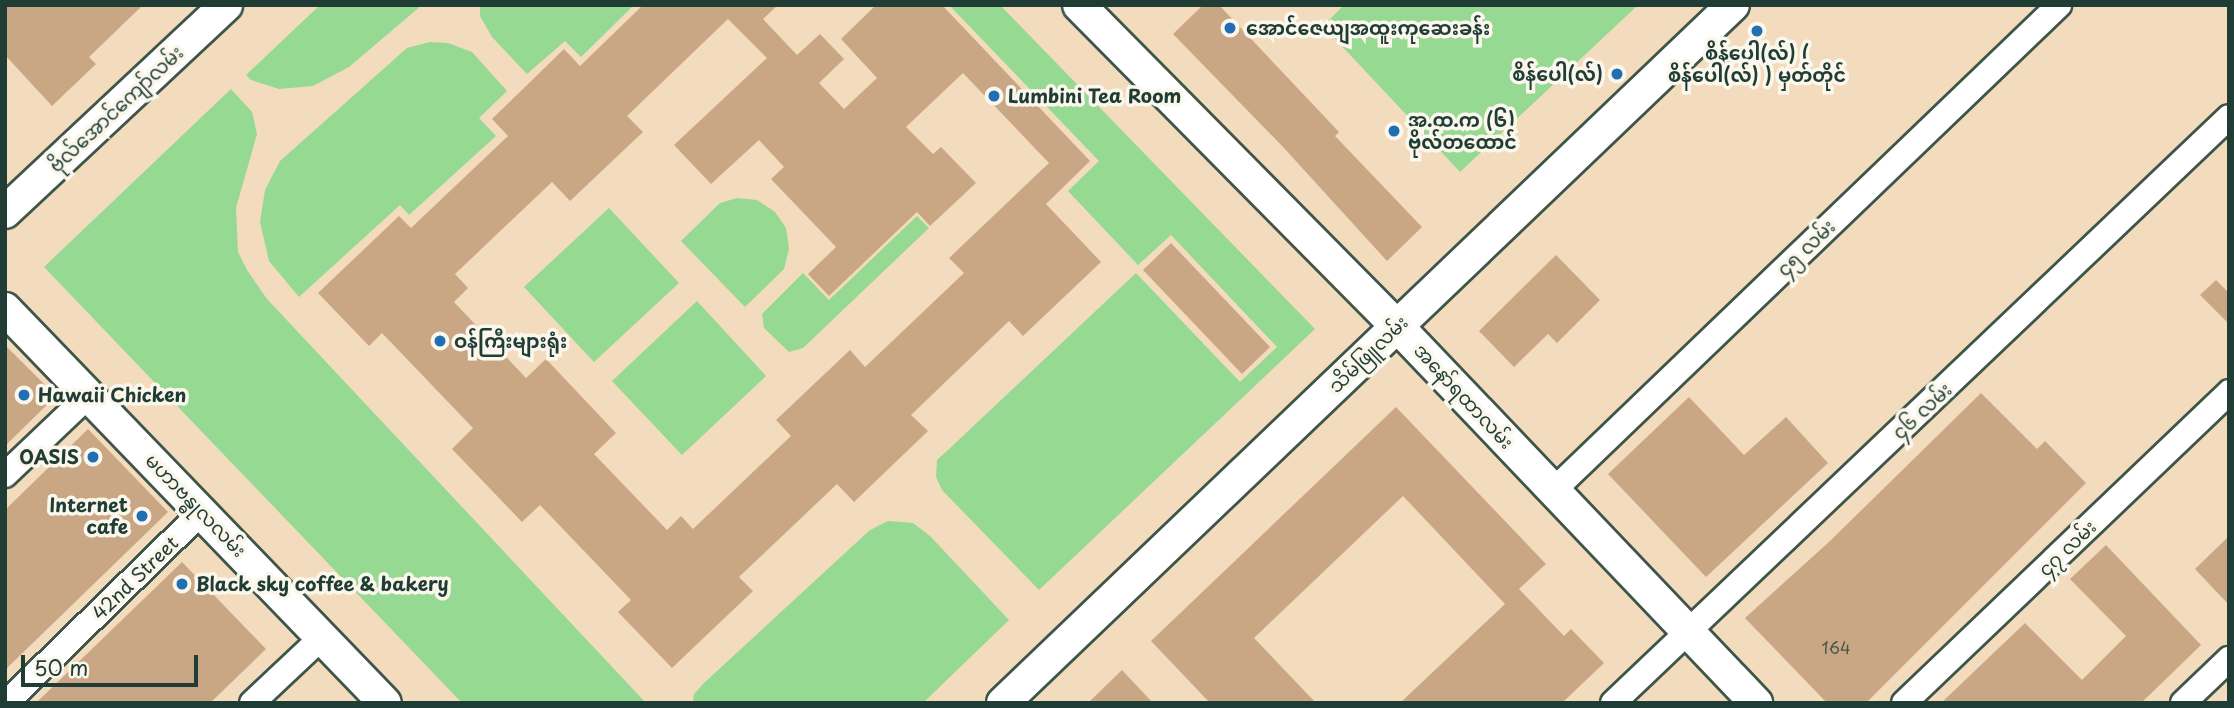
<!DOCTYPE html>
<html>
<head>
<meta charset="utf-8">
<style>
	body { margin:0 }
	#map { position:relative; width:2234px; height:708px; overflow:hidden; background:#f2dcbd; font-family:"Playpen Sans","Noto Sans Myanmar",sans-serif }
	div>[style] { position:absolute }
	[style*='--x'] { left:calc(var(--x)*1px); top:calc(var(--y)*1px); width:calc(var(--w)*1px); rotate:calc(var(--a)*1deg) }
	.green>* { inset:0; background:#95d992 }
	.building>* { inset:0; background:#caa784 }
	.roads { filter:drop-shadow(2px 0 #3f5549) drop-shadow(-2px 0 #3f5549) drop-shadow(0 2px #3f5549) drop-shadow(0 -2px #3f5549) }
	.minor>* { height:24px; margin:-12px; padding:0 12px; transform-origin:12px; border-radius:12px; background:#fff }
	.major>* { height:32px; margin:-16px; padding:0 16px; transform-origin:16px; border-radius:16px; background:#fff }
	.dots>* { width:19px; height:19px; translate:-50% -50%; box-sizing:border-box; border:4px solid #fbf7ec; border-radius:50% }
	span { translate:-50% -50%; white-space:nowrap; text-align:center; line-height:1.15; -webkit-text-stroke:7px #fbf7ec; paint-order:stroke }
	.number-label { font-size:16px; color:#4a5848 }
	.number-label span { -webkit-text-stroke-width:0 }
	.poi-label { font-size:19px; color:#1f3d34; font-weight:700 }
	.left { translate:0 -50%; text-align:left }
	.right { translate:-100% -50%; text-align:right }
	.street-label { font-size:19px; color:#1f3d34 }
	.frame { position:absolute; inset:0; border:7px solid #1f3d34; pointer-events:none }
	.scale { position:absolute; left:21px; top:655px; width:177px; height:32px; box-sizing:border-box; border:4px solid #1f3d34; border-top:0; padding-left:9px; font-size:21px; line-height:24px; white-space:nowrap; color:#1f3d34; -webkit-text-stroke:5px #fbf7ec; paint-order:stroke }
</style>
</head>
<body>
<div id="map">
	<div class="green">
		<i style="clip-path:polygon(320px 5px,422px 5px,349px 67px,313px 86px,279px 89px,251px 80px,246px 75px)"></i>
		<i style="clip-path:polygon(480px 5px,634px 5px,581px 57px,565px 41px,527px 74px,492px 37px,480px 16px)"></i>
		<i style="clip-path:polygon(949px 5px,1000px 5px,1315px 329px,1039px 590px,942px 490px,936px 477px,937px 460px,948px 450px,1136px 273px,1240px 382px,1277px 347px,1171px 235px,1138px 265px,1068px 191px,1099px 161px)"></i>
		<i style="clip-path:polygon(1344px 5px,1638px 5px,1460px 172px,1323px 26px)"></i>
		<i style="clip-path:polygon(430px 42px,448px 43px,472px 52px,507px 91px,479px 118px,496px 136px,409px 215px,400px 205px,299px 297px,269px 261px,260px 222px,265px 190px,280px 161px,407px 48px)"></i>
		<i style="clip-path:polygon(231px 89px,252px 112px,257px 134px,236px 208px,238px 252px,247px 270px,267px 299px,646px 703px,462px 703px,44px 267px)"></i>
		<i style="clip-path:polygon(737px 198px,757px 200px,775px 212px,786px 228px,789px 249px,784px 269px,745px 307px,681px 241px,720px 203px)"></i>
		<i style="clip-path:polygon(609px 208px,679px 283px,594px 362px,524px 287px)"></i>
		<i style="clip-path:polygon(917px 216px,929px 228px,803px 348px,789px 352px,764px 328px,762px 314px,803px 273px,829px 300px)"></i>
		<i style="clip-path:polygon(697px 301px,766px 376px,682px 455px,612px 381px)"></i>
		<i style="clip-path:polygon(888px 521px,913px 523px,930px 536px,1009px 620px,923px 703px,693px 703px,694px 694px,704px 683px,870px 530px)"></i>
	</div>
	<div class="building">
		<i style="clip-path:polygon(5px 5px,143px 5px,89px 57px,96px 64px,52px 106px,5px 55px)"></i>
		<i style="clip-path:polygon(evenodd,643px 5px,778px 5px,763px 19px,797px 55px,820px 34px,844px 59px,819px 83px,844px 109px,877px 78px,841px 39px,876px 5px,942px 5px,1090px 161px,1046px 204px,1101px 262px,1023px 336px,1009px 321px,911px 415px,928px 431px,854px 502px,837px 484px,739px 577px,753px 591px,672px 668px,618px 612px,631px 600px,540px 505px,522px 522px,452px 449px,473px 428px,382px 333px,369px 346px,318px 293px,399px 216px,411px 228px,508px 136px,492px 119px,564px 49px,580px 66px,643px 5px,728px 19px,767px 58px,674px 145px,711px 184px,759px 140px,784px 167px,771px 179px,836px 247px,808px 274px,829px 296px,917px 212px,930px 226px,976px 183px,941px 147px,933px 154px,906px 127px,963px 73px,1049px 163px,949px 258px,964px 273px,865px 367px,850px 350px,776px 420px,791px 436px,693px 529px,681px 516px,667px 530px,594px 454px,616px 433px,546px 359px,526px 378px,454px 302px,468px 288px,455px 274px,552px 182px,570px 201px,643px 132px,627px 116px,728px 19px)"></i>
		<i style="clip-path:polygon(1203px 5px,1219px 5px,1339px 132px,1335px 136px,1422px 227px,1387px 261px,1284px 148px,1173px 34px)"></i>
		<i style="clip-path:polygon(1171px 243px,1270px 347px,1242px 374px,1143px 270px)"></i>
		<i style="clip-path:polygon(1556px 255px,1600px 300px,1557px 343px,1548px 334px,1514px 367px,1479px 331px)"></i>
		<i style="clip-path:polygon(2216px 280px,2229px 293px,2229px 324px,2200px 295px)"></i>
		<i style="clip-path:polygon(5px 345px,56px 396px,5px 446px)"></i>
		<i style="clip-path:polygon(1981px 393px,2037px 449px,2045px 441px,2086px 483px,1866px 703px,1827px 703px,1745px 618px,1830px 541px)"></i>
		<i style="clip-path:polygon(1689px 397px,1744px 455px,1786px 417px,1828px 463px,1706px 577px,1608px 474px)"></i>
		<i style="clip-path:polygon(1396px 407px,1546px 564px,1519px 589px,1564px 636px,1571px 629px,1604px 663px,1562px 703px,1400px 703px,1505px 604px,1403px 496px,1254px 638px,1316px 703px,1210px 703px,1151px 641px)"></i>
		<i style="clip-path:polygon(88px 429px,168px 512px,5px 670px,5px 510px)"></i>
		<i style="clip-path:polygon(2229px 536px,2229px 605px,2195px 569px)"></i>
		<i style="clip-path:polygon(2106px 545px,2201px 645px,2166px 679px,2141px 703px,1941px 703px,2025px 623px,2082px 680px,2126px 636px,2070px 579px)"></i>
		<i style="clip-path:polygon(182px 562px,266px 649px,210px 703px,36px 703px)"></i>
		<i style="clip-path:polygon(1122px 670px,1153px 703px,1088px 703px)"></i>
	</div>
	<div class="roads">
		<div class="minor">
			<i style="--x:5;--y:475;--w:116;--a:-43.6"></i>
			<i style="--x:1553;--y:491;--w:702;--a:-43.84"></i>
			<i style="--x:6;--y:703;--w:274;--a:-44.3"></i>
			<i style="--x:252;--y:703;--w:96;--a:-43.3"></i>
			<i style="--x:1613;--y:703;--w:850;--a:-43.57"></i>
			<i style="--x:1904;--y:703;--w:450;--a:-43.7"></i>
			<i style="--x:2183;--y:703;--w:64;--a:-43.7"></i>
		</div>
		<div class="major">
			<i style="--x:1079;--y:5;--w:452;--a:45.3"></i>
			<i style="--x:1397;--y:326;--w:521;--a:46.4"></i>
			<i style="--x:5;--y:212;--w:303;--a:-43.1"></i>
			<i style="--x:5;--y:309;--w:547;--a:46.04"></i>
			<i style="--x:1003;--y:703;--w:1010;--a:-43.72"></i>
		</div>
	</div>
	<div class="dots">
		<i style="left:1230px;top:28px;background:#1f6fb2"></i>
		<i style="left:1757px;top:31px;background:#1f6fb2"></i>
		<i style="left:1617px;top:74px;background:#1f6fb2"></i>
		<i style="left:994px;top:96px;background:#1f6fb2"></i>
		<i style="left:1394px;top:131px;background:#1f6fb2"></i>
		<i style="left:440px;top:341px;background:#1f6fb2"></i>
		<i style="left:24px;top:395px;background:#1f6fb2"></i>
		<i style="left:93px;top:457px;background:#1f6fb2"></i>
		<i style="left:142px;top:516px;background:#1f6fb2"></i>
		<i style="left:182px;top:584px;background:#1f6fb2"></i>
	</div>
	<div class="number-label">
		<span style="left:1836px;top:647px">164</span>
	</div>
	<div class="poi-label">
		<span class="left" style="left:1246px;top:28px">အောင်ဇေယျအထူးကုဆေးခန်း</span>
		<span style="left:1757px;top:64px">စိန့်ပေါ(လ်) (<br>စိန်ပေါ(လ်) ) မှတ်တိုင်</span>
		<span class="right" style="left:1603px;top:74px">စိန်ပေါ(လ်)</span>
		<span class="left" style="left:1008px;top:96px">Lumbini Tea Room</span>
		<span class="left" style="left:1408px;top:131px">အ.ထ.က (၆)<br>ဗိုလ်တထောင်</span>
		<span class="left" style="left:454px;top:341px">ဝန်ကြီးများရုံး</span>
		<span class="left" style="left:38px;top:395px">Hawaii Chicken</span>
		<span class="right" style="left:79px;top:457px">OASIS</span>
		<span class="right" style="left:128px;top:516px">Internet<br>cafe</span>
		<span class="left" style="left:196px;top:584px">Black sky coffee &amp; bakery</span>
	</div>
	<div class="street-label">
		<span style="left:116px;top:109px;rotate:-43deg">ဗိုလ်အောင်ကျော်လမ်း</span>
		<span style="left:1806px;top:248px;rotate:-44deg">၄၅ လမ်း</span>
		<span style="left:1368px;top:354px;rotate:-44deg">သိမ်ဖြူလမ်း</span>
		<span style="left:1464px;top:396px;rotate:47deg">အနော်ရထာလမ်း</span>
		<span style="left:1922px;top:411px;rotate:-43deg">၄၆ လမ်း</span>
		<span style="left:196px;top:505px;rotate:46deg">မဟာဗန္ဓုလလမ်း</span>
		<span style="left:2067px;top:548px;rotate:-44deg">၄၇ လမ်း</span>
		<span style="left:135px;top:578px;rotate:-44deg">42nd Street</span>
	</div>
	<div class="frame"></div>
	<div class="scale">50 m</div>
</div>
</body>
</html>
